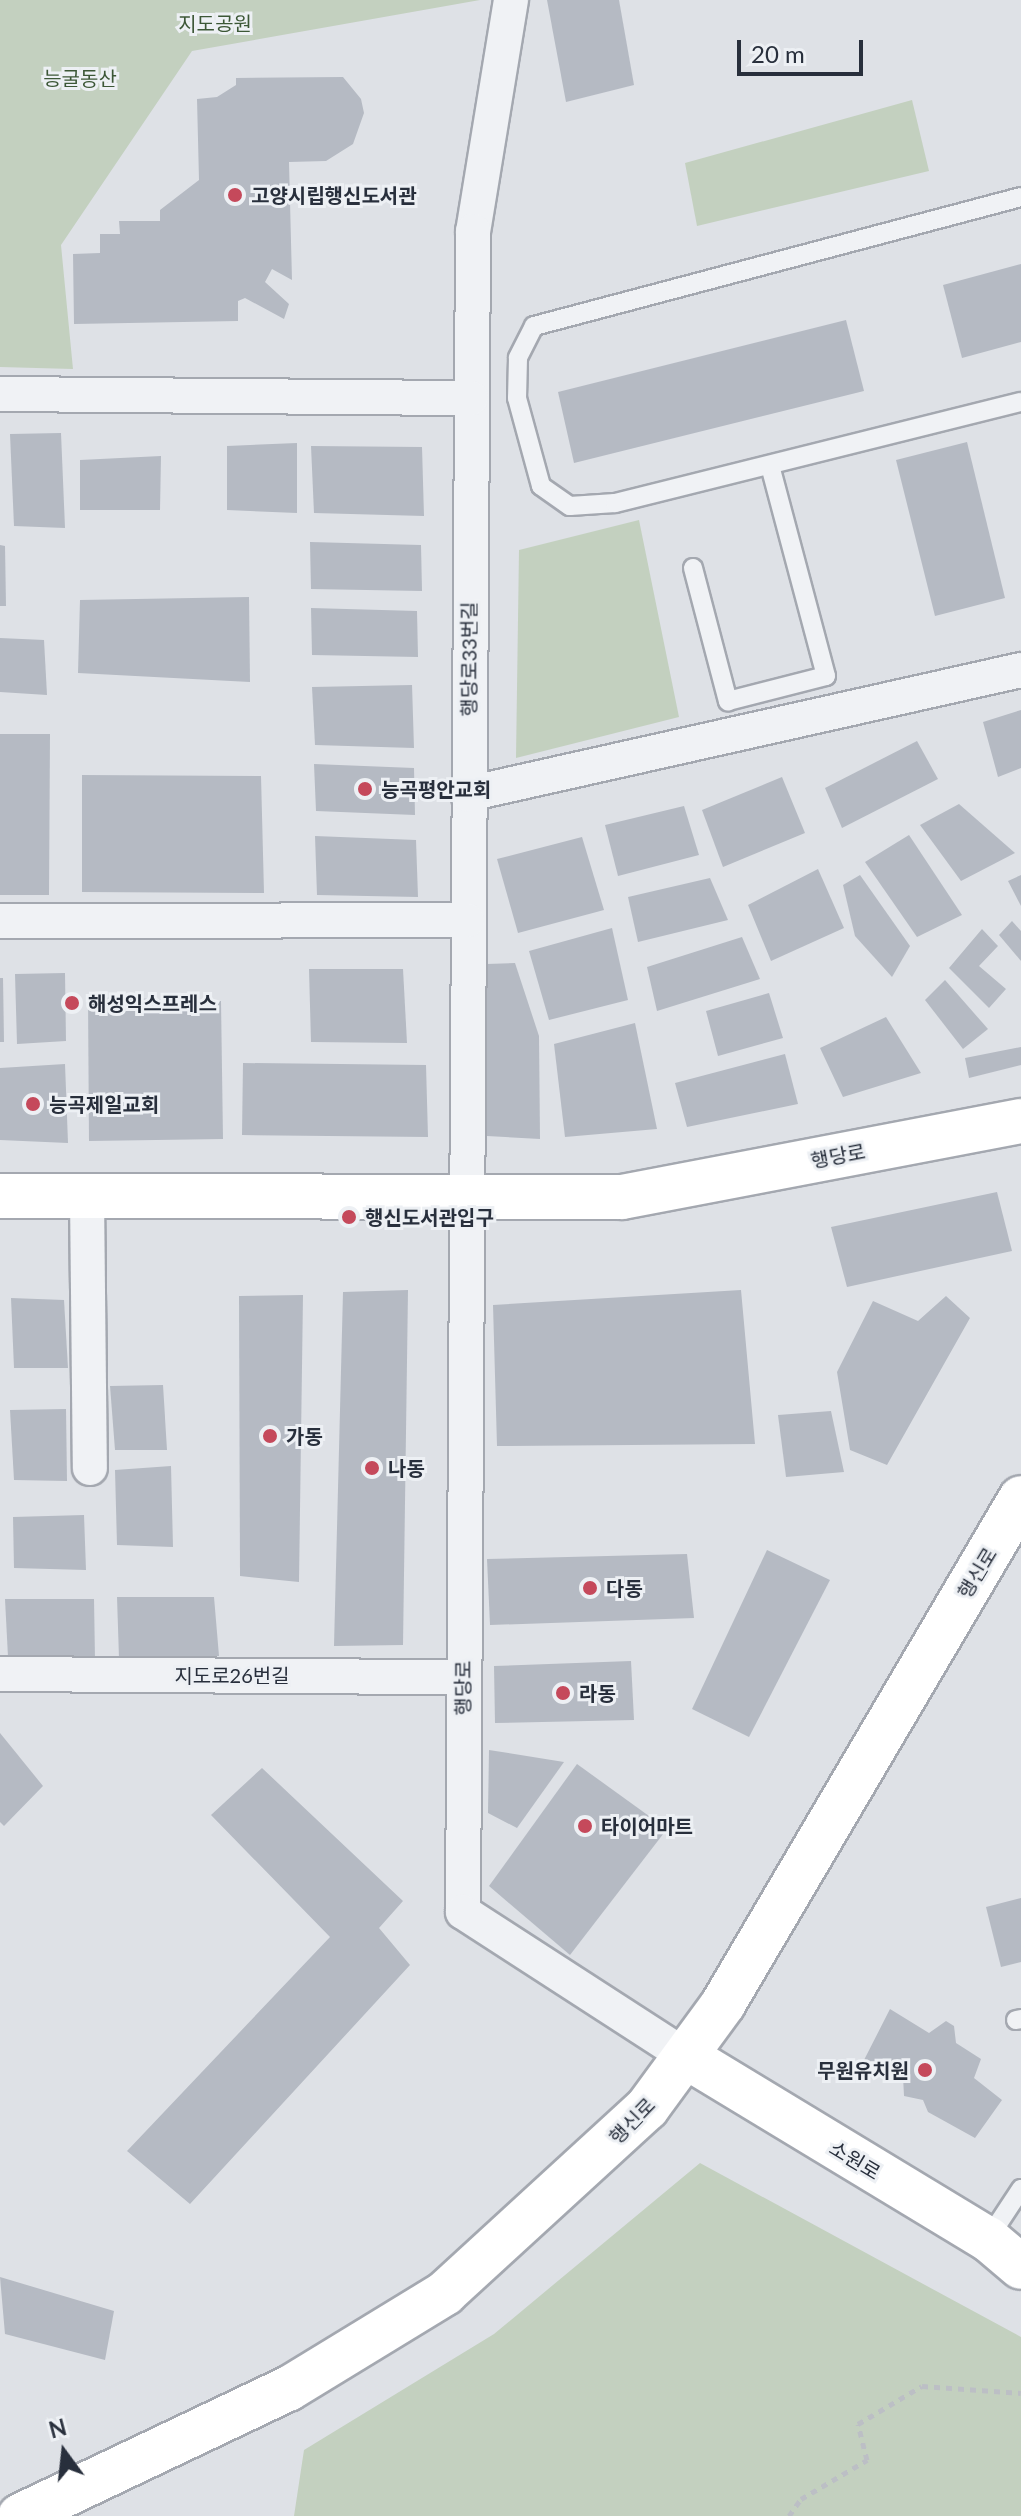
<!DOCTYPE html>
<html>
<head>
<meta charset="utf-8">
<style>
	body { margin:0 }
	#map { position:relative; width:1021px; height:2516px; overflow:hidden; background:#dee1e6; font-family:Lato,"Noto Sans KR",sans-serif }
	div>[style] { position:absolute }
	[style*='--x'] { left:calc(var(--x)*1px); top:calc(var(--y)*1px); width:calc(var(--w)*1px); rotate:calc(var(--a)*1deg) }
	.green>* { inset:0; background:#c3d0bf }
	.building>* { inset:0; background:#b5bac3 }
	.path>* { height:5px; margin-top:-2.5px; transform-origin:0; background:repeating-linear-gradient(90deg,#bcbfc5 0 6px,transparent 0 12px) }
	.roads { filter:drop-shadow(2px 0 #a4a8b0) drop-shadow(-2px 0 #a4a8b0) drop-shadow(0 2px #a4a8b0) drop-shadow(0 -2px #a4a8b0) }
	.lane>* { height:18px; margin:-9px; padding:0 9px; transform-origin:9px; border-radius:9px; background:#f0f2f5 }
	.street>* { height:34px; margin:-17px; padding:0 17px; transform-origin:17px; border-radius:17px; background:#f0f2f5 }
	.secondary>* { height:44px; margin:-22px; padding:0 22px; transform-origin:22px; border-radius:22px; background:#fff }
	.dots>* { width:22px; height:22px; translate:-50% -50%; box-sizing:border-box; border:4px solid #edf0f4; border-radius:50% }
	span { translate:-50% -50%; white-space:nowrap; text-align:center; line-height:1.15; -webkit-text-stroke:6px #edf0f4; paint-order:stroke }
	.park-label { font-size:20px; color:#3c5736 }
	.poi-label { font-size:20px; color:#282f3c; font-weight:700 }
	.left { translate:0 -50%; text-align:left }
	.right { translate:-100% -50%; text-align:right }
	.street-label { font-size:20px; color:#282f3c }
	.north { position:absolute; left:24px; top:2412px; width:80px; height:80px; -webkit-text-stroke:6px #edf0f4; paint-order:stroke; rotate:345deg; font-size:22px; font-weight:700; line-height:32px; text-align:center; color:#282f3c }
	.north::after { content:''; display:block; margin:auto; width:28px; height:36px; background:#282f3c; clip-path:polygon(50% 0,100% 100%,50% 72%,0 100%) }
	.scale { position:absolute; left:737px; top:40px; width:126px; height:36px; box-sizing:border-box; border:4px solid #282f3c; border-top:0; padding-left:10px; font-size:24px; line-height:28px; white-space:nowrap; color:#282f3c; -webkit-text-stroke:6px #edf0f4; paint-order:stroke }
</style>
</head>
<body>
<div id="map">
	<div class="green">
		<i style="clip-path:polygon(0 0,480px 0,192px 51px,61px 245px,73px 369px,0 367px)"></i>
		<i style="clip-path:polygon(912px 100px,929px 171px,697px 226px,685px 163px)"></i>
		<i style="clip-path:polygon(639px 520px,679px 717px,516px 758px,519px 550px)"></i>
		<i style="clip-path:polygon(700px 2163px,1021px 2337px,1021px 2516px,294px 2516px,304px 2450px,494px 2334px)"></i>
	</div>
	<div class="building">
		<i style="clip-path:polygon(547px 0,619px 0,634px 85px,566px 102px)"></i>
		<i style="clip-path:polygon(343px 77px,361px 99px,364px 113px,353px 144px,326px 161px,289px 162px,292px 280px,272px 269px,265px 282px,289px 304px,284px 319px,245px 298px,238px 301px,238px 321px,74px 324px,73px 254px,100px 253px,100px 234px,120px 234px,119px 221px,160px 221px,160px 210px,199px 180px,197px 99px,217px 97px,236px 85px,236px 78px)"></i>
		<i style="clip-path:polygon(1021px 264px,1021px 342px,962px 358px,943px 285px)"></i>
		<i style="clip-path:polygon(846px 320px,864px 391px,574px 463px,558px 392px)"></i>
		<i style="clip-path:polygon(61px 433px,65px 528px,14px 526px,10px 434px)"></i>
		<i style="clip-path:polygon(967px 442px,1005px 598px,935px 616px,896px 460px)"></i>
		<i style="clip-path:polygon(297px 443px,297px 513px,227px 510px,227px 446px)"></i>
		<i style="clip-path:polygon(311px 446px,422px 447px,424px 516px,314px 513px)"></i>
		<i style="clip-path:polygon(161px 456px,160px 510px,80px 510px,80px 460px)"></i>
		<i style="clip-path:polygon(310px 542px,421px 545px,422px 591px,311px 589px)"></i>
		<i style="clip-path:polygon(0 545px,5px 546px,6px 606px,0 606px)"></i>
		<i style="clip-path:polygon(249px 597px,250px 682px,78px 673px,80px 600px)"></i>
		<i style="clip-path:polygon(311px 608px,417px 611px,418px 657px,312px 655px)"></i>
		<i style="clip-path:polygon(0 638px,44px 640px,47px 695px,0 692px)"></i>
		<i style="clip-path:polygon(412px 685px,414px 748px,315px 745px,312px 687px)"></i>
		<i style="clip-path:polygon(1021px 710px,1021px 768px,998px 777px,983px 722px)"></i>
		<i style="clip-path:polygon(0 734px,50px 734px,49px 895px,0 895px)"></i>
		<i style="clip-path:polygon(917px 741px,938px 779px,842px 828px,825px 788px)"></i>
		<i style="clip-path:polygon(314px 764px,414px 768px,415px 815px,316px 811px)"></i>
		<i style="clip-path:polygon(82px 775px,261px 776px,264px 893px,82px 892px)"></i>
		<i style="clip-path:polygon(782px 777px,805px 833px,723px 867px,702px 810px)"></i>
		<i style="clip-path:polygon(959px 804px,1015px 853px,961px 881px,920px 825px)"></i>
		<i style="clip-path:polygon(684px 806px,699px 855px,618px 876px,605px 825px)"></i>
		<i style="clip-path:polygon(909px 835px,962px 915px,917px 937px,865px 862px)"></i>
		<i style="clip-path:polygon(315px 836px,416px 840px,418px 897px,317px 895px)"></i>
		<i style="clip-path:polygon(582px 837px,604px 910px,518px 933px,497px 859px)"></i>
		<i style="clip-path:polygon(818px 869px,844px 928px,771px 961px,748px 905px)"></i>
		<i style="clip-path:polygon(860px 875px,910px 946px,892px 977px,855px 936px,843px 885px)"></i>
		<i style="clip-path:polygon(1021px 875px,1021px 906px,1008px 881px)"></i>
		<i style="clip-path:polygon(710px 878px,728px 920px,638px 942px,628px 897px)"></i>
		<i style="clip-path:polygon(1012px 921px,1021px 931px,1021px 961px,999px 935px)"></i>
		<i style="clip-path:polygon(612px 928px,628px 1000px,549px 1020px,529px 951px)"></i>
		<i style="clip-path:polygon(982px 929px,998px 946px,979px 966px,1006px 989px,989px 1008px,949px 968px)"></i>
		<i style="clip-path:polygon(742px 937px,760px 979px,657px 1011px,647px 967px)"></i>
		<i style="clip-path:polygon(515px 963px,539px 1036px,540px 1139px,487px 1136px,486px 964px)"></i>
		<i style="clip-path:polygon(309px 969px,403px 969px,407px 1043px,311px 1042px)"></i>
		<i style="clip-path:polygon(65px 973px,66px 1041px,17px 1044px,15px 974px)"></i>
		<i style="clip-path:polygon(0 978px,3px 978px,4px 1042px,0 1042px)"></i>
		<i style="clip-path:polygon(945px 980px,988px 1029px,963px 1049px,925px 1000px)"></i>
		<i style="clip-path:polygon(769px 993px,783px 1038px,718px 1056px,706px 1011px)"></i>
		<i style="clip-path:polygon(88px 997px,221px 1001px,223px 1139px,89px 1141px)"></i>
		<i style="clip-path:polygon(886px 1017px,921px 1073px,843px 1097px,820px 1048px)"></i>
		<i style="clip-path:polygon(635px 1023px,657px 1129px,565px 1137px,554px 1044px)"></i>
		<i style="clip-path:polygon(1021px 1047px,1021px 1065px,969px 1078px,965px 1058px)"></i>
		<i style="clip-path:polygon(785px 1054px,798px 1104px,687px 1127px,675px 1083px)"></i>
		<i style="clip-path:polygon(243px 1063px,426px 1065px,428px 1137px,242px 1135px)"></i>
		<i style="clip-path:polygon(65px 1064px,68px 1143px,0 1140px,0 1068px)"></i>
		<i style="clip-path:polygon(997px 1192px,1012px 1251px,847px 1287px,831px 1227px)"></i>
		<i style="clip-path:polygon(408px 1290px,403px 1645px,334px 1646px,343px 1292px)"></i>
		<i style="clip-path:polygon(741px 1290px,755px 1444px,497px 1446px,493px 1305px)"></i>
		<i style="clip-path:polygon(303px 1295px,299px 1582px,240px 1576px,239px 1296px)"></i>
		<i style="clip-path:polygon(946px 1296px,970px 1318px,887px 1465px,850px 1450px,837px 1372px,873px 1301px,918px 1321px)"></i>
		<i style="clip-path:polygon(11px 1298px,64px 1300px,68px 1368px,14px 1368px)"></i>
		<i style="clip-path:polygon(163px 1385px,167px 1450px,115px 1450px,110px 1386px)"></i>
		<i style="clip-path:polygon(66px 1409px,67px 1481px,14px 1480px,10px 1410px)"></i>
		<i style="clip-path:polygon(831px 1411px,844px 1472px,786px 1477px,778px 1415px)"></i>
		<i style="clip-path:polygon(171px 1466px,173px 1547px,117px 1545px,115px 1470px)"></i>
		<i style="clip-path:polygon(84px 1515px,86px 1570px,14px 1568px,13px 1517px)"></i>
		<i style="clip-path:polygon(767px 1550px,830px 1580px,749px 1737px,692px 1709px)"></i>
		<i style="clip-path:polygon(687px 1554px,694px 1618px,490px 1625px,487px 1559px)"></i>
		<i style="clip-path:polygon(117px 1597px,214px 1597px,219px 1656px,119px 1658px)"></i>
		<i style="clip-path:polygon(5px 1599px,94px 1599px,95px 1660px,8px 1657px)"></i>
		<i style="clip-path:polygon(631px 1661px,634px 1720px,495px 1723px,494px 1666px)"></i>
		<i style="clip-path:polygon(0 1733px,43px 1786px,4px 1826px,0 1822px)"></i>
		<i style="clip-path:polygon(489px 1750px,564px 1762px,517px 1828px,488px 1813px)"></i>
		<i style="clip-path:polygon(577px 1764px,667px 1829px,570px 1955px,489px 1886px)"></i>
		<i style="clip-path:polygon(262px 1768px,403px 1901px,379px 1928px,410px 1965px,190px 2204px,127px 2151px,330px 1937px,211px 1815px)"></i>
		<i style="clip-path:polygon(1021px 1898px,1021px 1962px,1001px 1967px,986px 1907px)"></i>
		<i style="clip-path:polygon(890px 2009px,929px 2033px,946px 2021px,954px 2026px,956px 2043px,981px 2059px,974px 2078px,1002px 2100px,975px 2138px,928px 2112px,923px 2100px,904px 2096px,903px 2076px,890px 2081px,862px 2064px)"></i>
		<i style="clip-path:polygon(0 2277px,114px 2311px,105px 2360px,5px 2334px)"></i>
	</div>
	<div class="path">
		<i style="--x:789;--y:2516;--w:21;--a:-55"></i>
		<i style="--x:801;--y:2499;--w:77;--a:-30.6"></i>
		<i style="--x:867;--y:2460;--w:37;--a:-104"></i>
		<i style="--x:858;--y:2424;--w:74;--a:-30.7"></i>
		<i style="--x:922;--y:2386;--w:99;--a:4"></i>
	</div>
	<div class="roads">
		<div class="lane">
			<i style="--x:1021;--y:197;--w:504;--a:165.16"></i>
			<i style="--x:534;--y:326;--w:36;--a:117"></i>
			<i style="--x:518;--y:358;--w:40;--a:91.4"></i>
			<i style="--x:517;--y:398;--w:91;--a:74.7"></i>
			<i style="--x:541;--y:486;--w:35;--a:35"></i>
			<i style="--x:570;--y:506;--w:45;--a:-3.8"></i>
			<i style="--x:615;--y:503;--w:418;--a:-14"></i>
			<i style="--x:693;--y:568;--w:138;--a:75.3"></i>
			<i style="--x:728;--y:701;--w:101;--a:-14.3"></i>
			<i style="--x:826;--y:676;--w:218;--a:-104.9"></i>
			<i style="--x:1016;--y:2020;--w:5;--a:-11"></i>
			<i style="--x:988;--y:2239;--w:60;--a:-56.6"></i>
		</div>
		<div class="street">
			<i style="--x:511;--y:0;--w:234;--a:99.3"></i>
			<i style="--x:473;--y:231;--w:1681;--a:90.34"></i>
			<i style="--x:463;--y:1912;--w:267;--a:32.9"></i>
			<i style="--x:0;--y:394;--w:471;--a:0.5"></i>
			<i style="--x:468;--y:794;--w:567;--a:-12.64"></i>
			<i style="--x:0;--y:921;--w:467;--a:-0.1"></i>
			<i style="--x:87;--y:1196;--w:272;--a:89.4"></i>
			<i style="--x:0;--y:1674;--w:463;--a:0.4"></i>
		</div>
		<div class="secondary">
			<i style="--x:0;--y:1196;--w:622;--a:0.09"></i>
			<i style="--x:622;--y:1197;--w:406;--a:-10.8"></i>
			<i style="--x:687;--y:2057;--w:352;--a:31.2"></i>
			<i style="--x:988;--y:2239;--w:43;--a:40.3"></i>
			<i style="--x:20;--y:2516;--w:297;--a:-25.4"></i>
			<i style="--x:288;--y:2389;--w:184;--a:-31.4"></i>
			<i style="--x:445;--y:2293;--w:274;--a:-42.5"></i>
			<i style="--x:647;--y:2108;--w:129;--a:-53.8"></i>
			<i style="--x:723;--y:2004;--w:587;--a:-59.5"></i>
		</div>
	</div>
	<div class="dots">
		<i style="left:235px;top:195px;background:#c5495b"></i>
		<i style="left:365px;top:789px;background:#c5495b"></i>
		<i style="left:72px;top:1003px;background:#c5495b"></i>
		<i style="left:33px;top:1104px;background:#c5495b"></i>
		<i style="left:349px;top:1217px;background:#c5495b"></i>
		<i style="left:270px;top:1436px;background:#c5495b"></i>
		<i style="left:372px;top:1468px;background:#c5495b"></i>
		<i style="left:590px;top:1588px;background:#c5495b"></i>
		<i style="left:563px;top:1693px;background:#c5495b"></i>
		<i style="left:585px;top:1826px;background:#c5495b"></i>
		<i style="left:925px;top:2070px;background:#c5495b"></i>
	</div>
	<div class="park-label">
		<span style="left:215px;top:23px">지도공원</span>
		<span style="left:80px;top:78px">능굴동산</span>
	</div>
	<div class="poi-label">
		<span class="left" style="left:251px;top:195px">고양시립행신도서관</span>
		<span class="left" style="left:381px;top:789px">능곡평안교회</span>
		<span class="left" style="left:88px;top:1003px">해성익스프레스</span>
		<span class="left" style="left:49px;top:1104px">능곡제일교회</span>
		<span class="left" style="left:365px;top:1217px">행신도서관입구</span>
		<span class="left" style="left:286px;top:1436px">가동</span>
		<span class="left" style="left:388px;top:1468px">나동</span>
		<span class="left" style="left:606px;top:1588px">다동</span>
		<span class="left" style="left:579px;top:1693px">라동</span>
		<span class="left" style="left:601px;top:1826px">타이어마트</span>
		<span class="right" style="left:909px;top:2070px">무원유치원</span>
	</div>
	<div class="street-label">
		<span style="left:469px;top:659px;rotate:-90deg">행당로33번길</span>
		<span style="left:838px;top:1156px;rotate:-11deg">행당로</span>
		<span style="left:977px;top:1573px;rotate:-59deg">행신로</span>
		<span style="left:232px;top:1675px">지도로26번길</span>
		<span style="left:463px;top:1688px;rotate:-90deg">행당로</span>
		<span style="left:632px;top:2121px;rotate:-46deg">행신로</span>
		<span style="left:855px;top:2160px;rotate:31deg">소원로</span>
	</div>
	<div class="north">N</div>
	<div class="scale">20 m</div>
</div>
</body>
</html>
